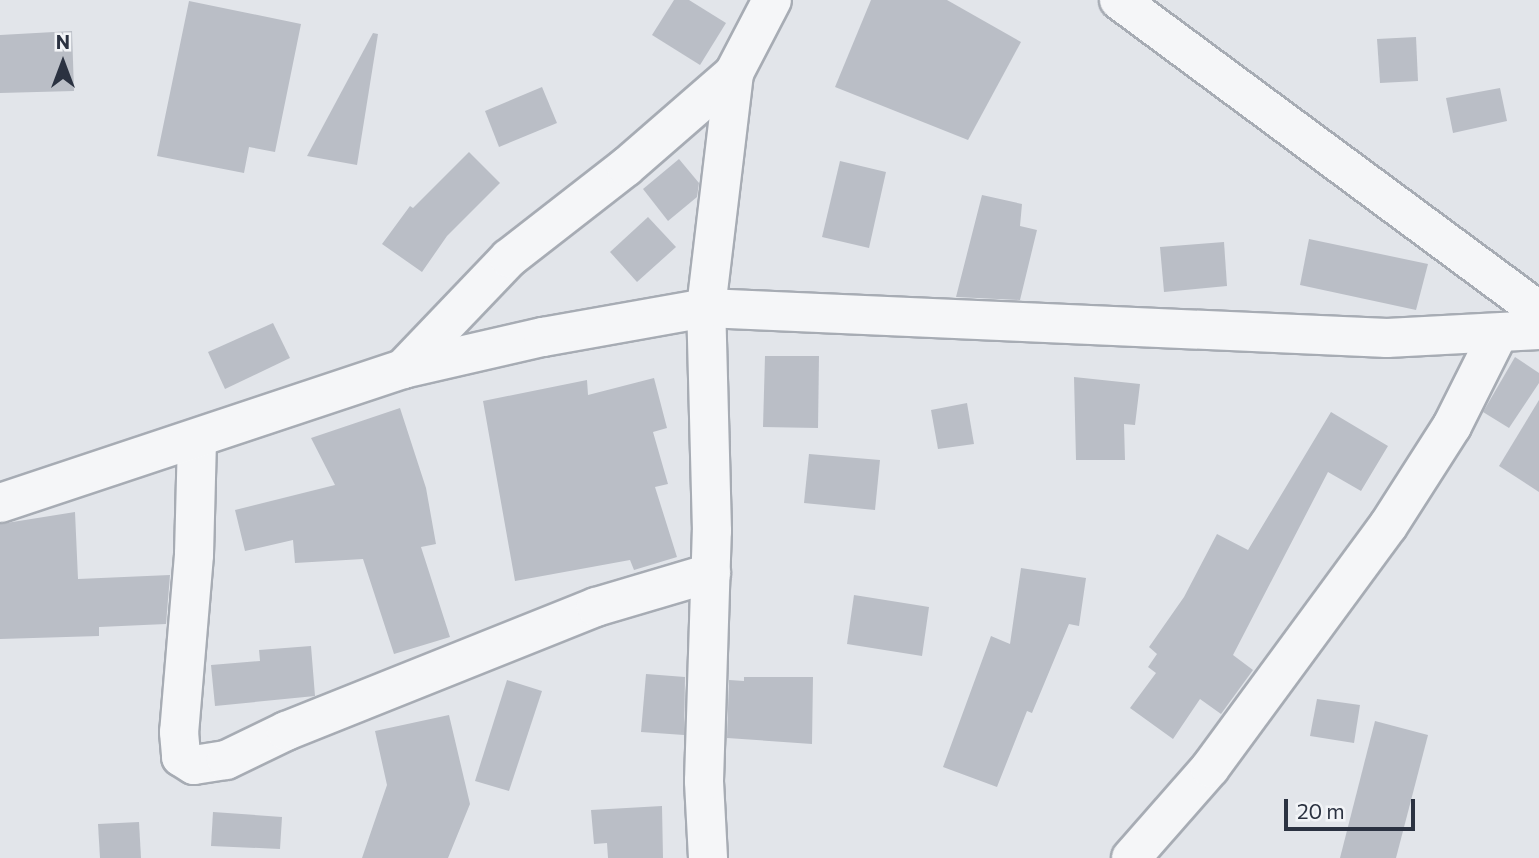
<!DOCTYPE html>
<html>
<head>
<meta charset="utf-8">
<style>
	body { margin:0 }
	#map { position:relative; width:1539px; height:858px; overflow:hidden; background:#e2e5ea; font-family:Commissioner,sans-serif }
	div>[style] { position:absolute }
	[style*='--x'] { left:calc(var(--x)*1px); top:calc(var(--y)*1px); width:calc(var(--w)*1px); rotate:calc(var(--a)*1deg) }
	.building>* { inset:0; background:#babec6 }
	.roads { filter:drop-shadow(2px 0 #a7acb4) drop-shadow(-2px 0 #a7acb4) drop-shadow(0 2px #a7acb4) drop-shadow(0 -2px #a7acb4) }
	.minor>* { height:38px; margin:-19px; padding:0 19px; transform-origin:19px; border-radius:19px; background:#f5f6f8 }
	span { translate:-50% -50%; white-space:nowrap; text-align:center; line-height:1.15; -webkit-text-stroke:5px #f2f4f7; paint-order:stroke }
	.north { position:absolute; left:28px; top:28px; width:70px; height:70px; -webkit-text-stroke:5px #f2f4f7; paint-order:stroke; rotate:0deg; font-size:19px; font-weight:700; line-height:28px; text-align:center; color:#2b3241 }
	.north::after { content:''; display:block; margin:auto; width:24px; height:32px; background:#2b3241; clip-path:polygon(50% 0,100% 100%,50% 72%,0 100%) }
	.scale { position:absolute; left:1284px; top:799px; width:131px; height:32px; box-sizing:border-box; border:4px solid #2b3241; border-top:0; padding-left:9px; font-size:21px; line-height:24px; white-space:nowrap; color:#2b3241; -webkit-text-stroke:5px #f2f4f7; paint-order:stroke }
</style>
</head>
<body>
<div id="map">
	<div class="building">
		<i style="clip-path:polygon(674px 0,689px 0,726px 23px,700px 65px,652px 35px)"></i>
		<i style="clip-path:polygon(871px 0,947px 0,1021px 42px,968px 140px,835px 87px)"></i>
		<i style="clip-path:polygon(189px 1px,301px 24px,275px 152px,249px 147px,244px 173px,157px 156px)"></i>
		<i style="clip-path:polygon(72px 31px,74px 91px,0 93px,0 35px)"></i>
		<i style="clip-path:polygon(373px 33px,378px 34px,357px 165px,307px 156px)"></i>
		<i style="clip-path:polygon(1416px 37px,1418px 81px,1380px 83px,1377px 39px)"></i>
		<i style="clip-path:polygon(542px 87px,557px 123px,499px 147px,485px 111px)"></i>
		<i style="clip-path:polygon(1500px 88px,1507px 121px,1453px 133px,1446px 98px)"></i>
		<i style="clip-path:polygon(469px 152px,500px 183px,447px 236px,422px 272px,382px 244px,410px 206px,413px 208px)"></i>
		<i style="clip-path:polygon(679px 159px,699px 183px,697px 197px,668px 221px,643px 189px)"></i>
		<i style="clip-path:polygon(840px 161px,886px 172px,869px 248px,822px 237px)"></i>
		<i style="clip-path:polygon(982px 195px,1022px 204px,1020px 226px,1037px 230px,1020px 300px,956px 297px)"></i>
		<i style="clip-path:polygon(648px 217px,676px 247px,637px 282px,610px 252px)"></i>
		<i style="clip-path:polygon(1309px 239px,1428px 264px,1416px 310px,1300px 285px)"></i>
		<i style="clip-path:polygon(1224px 242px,1227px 286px,1164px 292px,1160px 247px)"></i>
		<i style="clip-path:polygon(273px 323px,290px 358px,225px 389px,208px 352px)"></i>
		<i style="clip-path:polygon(765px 356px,819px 356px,818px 428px,763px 427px)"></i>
		<i style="clip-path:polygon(1515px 357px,1539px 373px,1539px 383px,1509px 428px,1483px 412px)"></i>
		<i style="clip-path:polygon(1074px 377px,1140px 384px,1135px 425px,1124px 424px,1125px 460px,1076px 460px)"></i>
		<i style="clip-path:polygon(654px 378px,667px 428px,653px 432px,668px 484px,655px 487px,677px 557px,634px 570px,630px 560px,515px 581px,483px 401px,587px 380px,588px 395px)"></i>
		<i style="clip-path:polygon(1539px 400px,1539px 492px,1499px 466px)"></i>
		<i style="clip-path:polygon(967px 403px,974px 444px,938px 449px,931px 410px)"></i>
		<i style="clip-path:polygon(400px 408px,426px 488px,436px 544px,421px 547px,450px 637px,394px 654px,363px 559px,295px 563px,293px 540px,245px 551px,235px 510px,335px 485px,311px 438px)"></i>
		<i style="clip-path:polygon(1331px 412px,1388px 446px,1361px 491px,1328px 472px,1233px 655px,1253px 670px,1221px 714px,1200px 699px,1173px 739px,1130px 708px,1156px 673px,1148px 667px,1157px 654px,1149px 647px,1184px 597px,1217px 534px,1248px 550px)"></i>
		<i style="clip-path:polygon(809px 454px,880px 460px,875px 510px,804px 503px)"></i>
		<i style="clip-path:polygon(75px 512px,78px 579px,170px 575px,166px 624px,99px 627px,99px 636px,0 639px,0 524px)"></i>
		<i style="clip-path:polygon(1021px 568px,1086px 578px,1079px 626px,1069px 624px,1032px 713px,1027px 711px,997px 787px,943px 767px,991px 636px,1010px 644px)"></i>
		<i style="clip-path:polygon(854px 595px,929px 607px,922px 656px,847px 644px)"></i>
		<i style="clip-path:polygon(311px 646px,315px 696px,215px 706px,211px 665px,260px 661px,259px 650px)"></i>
		<i style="clip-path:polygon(646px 674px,685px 677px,684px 735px,641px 732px)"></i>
		<i style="clip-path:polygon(744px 677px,813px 677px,812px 744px,727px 738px,729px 680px,744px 681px)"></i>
		<i style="clip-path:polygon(507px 680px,542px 691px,509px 791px,475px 781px)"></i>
		<i style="clip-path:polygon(1317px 699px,1360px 705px,1354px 743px,1310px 736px)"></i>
		<i style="clip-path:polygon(449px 715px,470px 804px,448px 858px,362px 858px,387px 785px,375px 731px)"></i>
		<i style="clip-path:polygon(1375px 721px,1428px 735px,1396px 858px,1340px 858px)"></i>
		<i style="clip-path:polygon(662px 806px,663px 858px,608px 858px,607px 843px,594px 844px,591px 810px)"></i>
		<i style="clip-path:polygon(213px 812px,282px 817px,280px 849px,211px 846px)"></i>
		<i style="clip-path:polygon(139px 822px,141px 858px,100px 858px,98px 824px)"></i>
	</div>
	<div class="roads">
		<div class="minor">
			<i style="--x:1119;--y:0;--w:523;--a:36.52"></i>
			<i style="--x:403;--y:369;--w:153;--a:-46.3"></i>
			<i style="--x:509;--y:258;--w:148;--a:-37.9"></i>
			<i style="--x:626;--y:167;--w:143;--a:-41"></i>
			<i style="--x:197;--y:440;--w:115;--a:91.5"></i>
			<i style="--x:194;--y:555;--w:178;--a:94.8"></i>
			<i style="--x:179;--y:732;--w:25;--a:85"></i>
			<i style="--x:181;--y:757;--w:15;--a:32"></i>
			<i style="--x:194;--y:765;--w:32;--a:-9"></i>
			<i style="--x:226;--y:760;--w:67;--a:-25.8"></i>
			<i style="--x:286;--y:731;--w:334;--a:-21.8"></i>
			<i style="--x:596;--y:607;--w:120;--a:-16.5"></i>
			<i style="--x:0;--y:503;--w:425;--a:-18.4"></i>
			<i style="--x:403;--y:369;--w:144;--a:-12.9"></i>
			<i style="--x:543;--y:337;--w:166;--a:-10.1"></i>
			<i style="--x:706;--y:308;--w:682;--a:2.52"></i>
			<i style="--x:1387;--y:338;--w:152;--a:-3"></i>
			<i style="--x:708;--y:858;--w:77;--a:-93"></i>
			<i style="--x:704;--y:781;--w:250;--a:-88.2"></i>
			<i style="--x:712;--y:531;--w:223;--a:-91.5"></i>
			<i style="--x:706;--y:308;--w:237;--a:-83.2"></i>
			<i style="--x:734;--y:73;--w:82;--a:-62.5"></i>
			<i style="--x:1131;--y:858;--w:120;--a:-48.7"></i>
			<i style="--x:1210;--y:768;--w:300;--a:-53.7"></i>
			<i style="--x:1388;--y:526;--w:119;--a:-57.4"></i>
			<i style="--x:1452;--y:426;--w:103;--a:-63.4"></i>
		</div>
	</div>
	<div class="north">N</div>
	<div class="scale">20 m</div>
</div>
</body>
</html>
